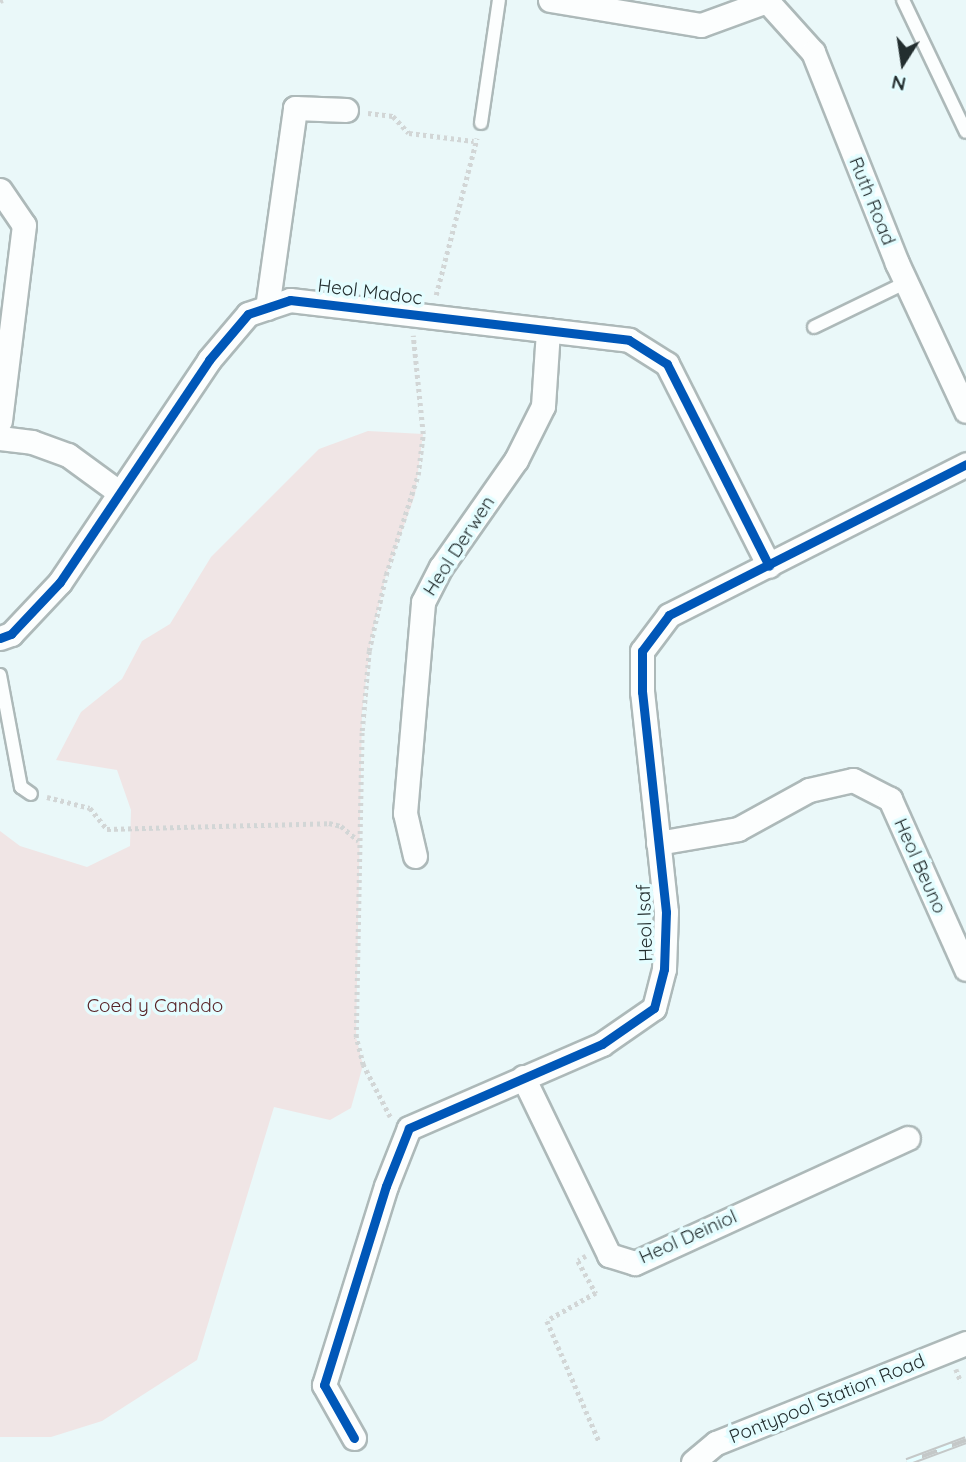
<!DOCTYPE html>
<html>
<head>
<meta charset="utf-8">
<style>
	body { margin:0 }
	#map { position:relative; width:966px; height:1462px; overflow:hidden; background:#eaf8f9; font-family:Quicksand,sans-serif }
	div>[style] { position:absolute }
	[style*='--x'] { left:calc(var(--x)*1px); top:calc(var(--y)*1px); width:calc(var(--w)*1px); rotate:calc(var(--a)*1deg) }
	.green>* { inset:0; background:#f0e5e5 }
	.path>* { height:4.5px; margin-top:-2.25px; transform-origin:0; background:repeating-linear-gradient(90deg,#d2d6d6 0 3.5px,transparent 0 7px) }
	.roads { filter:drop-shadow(2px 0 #adb9b9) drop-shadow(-2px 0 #adb9b9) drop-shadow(0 2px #adb9b9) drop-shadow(0 -2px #adb9b9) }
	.lane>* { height:12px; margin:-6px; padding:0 6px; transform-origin:6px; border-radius:6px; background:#fcfefe }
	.street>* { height:23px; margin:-11.5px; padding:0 11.5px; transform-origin:11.5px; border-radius:11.5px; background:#fcfefe }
	.rail>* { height:8px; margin-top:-4px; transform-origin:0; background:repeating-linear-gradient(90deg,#e4fdff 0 16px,#c4c8c8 0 32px); box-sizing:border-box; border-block:2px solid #c4c8c8 }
	.cycleway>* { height:9px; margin:-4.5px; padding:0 4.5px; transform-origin:4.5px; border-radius:4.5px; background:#0057b8 }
	span { translate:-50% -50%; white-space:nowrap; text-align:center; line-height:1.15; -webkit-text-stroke:7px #e4fdff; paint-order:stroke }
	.street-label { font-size:19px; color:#232e2f }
	.park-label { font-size:19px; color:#582226 }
	.north { position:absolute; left:868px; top:28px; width:70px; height:70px; -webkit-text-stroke:5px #e4fdff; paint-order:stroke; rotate:192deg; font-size:19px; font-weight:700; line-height:28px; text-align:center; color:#232e2f }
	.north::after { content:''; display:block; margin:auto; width:24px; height:32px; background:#232e2f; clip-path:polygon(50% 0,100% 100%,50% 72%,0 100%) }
</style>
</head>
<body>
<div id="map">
	<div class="green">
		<i style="clip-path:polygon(368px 431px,423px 434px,415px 495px,386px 575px,371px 639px,362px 713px,356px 1037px,363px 1065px,351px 1108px,330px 1120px,274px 1107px,197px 1360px,102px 1421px,51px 1437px,0 1437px,0 831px,20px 846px,87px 867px,130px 846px,131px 810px,117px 770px,56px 760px,81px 712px,122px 679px,142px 641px,170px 624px,211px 557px,319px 449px)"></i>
	</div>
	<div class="path">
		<i style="--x:0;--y:1;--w:3;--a:-18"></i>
		<i style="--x:368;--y:113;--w:25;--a:7"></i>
		<i style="--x:393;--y:116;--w:23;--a:47"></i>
		<i style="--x:409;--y:133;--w:65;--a:7"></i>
		<i style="--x:436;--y:295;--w:162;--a:-75.4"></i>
		<i style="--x:47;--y:797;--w:44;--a:14.3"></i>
		<i style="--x:90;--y:808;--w:27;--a:51"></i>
		<i style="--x:107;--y:829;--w:222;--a:-1.5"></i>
		<i style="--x:329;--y:823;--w:12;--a:14"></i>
		<i style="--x:341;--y:826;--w:23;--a:40"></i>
		<i style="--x:390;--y:1117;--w:59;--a:-117.4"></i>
		<i style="--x:363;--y:1065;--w:29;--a:-104"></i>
		<i style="--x:356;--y:1037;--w:306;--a:-88.9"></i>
		<i style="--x:362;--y:731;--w:80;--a:-85"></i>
		<i style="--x:369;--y:651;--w:78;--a:-77.4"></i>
		<i style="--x:386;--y:575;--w:105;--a:-72.3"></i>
		<i style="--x:418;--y:475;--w:41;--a:-83"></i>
		<i style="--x:423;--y:434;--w:99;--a:-95.8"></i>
		<i style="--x:586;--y:1256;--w:9;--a:148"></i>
		<i style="--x:578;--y:1261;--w:37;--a:61"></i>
		<i style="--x:596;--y:1293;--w:56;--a:150.3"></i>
		<i style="--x:547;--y:1321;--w:131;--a:66.6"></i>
		<i style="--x:956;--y:1369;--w:14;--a:69"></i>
	</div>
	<div class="roads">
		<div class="lane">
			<i style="--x:903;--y:0;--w:146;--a:64.5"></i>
			<i style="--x:481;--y:123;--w:124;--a:-81.7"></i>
			<i style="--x:814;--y:327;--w:101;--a:-25.8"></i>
			<i style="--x:0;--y:675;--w:114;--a:79.4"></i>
			<i style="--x:21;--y:787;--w:12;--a:35"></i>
		</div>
		<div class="street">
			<i style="--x:550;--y:0;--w:153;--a:9.4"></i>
			<i style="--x:701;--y:25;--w:70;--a:-20"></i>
			<i style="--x:767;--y:1;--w:69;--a:48"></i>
			<i style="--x:813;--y:52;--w:227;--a:68.3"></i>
			<i style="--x:897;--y:263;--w:163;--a:65"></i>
			<i style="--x:0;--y:190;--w:42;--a:55.6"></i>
			<i style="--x:24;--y:225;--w:197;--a:97"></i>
			<i style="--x:267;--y:308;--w:202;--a:-82"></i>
			<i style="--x:295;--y:108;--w:51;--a:2.2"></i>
			<i style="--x:0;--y:438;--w:32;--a:7"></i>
			<i style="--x:32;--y:442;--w:38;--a:20"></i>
			<i style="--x:68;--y:455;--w:64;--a:36.2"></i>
			<i style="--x:0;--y:638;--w:12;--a:-20"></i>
			<i style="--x:11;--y:634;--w:71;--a:-46.7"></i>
			<i style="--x:60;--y:582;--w:267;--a:-56.1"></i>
			<i style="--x:209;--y:360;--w:60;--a:-49.7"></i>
			<i style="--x:248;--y:314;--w:44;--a:-18.4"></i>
			<i style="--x:290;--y:300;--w:341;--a:6.7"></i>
			<i style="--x:629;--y:340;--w:45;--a:32.3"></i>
			<i style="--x:667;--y:364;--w:226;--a:63.2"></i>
			<i style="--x:658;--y:843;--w:81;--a:-9.9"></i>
			<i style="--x:738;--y:829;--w:81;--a:-28.8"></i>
			<i style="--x:809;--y:790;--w:45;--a:-12.8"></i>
			<i style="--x:853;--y:780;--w:42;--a:27.2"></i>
			<i style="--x:890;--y:799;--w:186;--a:65.9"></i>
			<i style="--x:415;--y:856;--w:44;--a:-103.1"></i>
			<i style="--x:405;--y:813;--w:212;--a:-85.1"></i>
			<i style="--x:423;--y:602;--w:39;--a:-63"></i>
			<i style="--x:441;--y:567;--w:131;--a:-55"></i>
			<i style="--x:516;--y:460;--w:60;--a:-63.4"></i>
			<i style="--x:543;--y:406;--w:76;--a:-86.2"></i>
			<i style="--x:523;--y:1077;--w:198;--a:64.2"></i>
			<i style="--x:609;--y:1255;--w:27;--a:17"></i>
			<i style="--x:635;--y:1263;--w:300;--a:-24.6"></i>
			<i style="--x:354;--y:1438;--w:61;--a:-119.5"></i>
			<i style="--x:324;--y:1385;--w:208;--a:-72.7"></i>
			<i style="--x:386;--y:1186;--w:62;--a:-68.4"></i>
			<i style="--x:409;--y:1128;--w:210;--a:-23.5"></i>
			<i style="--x:602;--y:1044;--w:63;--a:-34.7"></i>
			<i style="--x:654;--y:1008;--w:40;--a:-75.6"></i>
			<i style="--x:664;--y:969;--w:57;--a:-88"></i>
			<i style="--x:666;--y:912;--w:221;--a:-96.2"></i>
			<i style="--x:642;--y:692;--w:41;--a:-90"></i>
			<i style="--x:642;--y:651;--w:45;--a:-53.1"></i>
			<i style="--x:669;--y:615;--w:333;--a:-26.9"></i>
			<i style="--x:693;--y:1462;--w:30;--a:-40"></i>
			<i style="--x:716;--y:1443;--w:269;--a:-21.8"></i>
		</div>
	</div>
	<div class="rail">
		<i style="--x:907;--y:1462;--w:63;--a:-20.4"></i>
	</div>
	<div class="cycleway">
		<i style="--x:0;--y:638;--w:12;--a:-20"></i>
		<i style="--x:11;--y:634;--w:71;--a:-46.7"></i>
		<i style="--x:60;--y:582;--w:267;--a:-56.1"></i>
		<i style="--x:209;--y:360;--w:60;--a:-49.7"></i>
		<i style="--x:248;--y:314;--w:44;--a:-18.4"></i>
		<i style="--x:290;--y:300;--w:341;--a:6.7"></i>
		<i style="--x:629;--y:340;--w:45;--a:32.3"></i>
		<i style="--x:667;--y:364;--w:226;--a:63.2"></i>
		<i style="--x:354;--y:1438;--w:61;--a:-119.5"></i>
		<i style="--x:324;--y:1385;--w:208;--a:-72.7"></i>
		<i style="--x:386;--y:1186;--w:62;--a:-68.4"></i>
		<i style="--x:409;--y:1128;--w:210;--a:-23.5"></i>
		<i style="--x:602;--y:1044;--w:63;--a:-34.7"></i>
		<i style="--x:654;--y:1008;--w:40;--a:-75.6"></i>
		<i style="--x:664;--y:969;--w:57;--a:-88"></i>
		<i style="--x:666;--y:912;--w:221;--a:-96.2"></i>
		<i style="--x:642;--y:692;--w:41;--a:-90"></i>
		<i style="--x:642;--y:651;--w:45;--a:-53.1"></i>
		<i style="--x:669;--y:615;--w:333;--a:-26.9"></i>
	</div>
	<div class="street-label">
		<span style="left:872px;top:201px;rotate:68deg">Ruth Road</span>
		<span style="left:370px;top:292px;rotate:7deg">Heol Madoc</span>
		<span style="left:459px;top:546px;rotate:-57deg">Heol Derwen</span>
		<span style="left:920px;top:866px;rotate:66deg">Heol Beuno</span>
		<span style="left:645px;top:923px;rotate:-92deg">Heol Isaf</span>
		<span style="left:688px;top:1237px;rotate:-24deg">Heol Deiniol</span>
		<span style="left:827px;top:1399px;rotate:-22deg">Pontypool Station Road</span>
	</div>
	<div class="park-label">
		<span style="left:155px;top:1006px">Coed y Canddo</span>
	</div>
	<div class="north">N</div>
</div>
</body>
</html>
